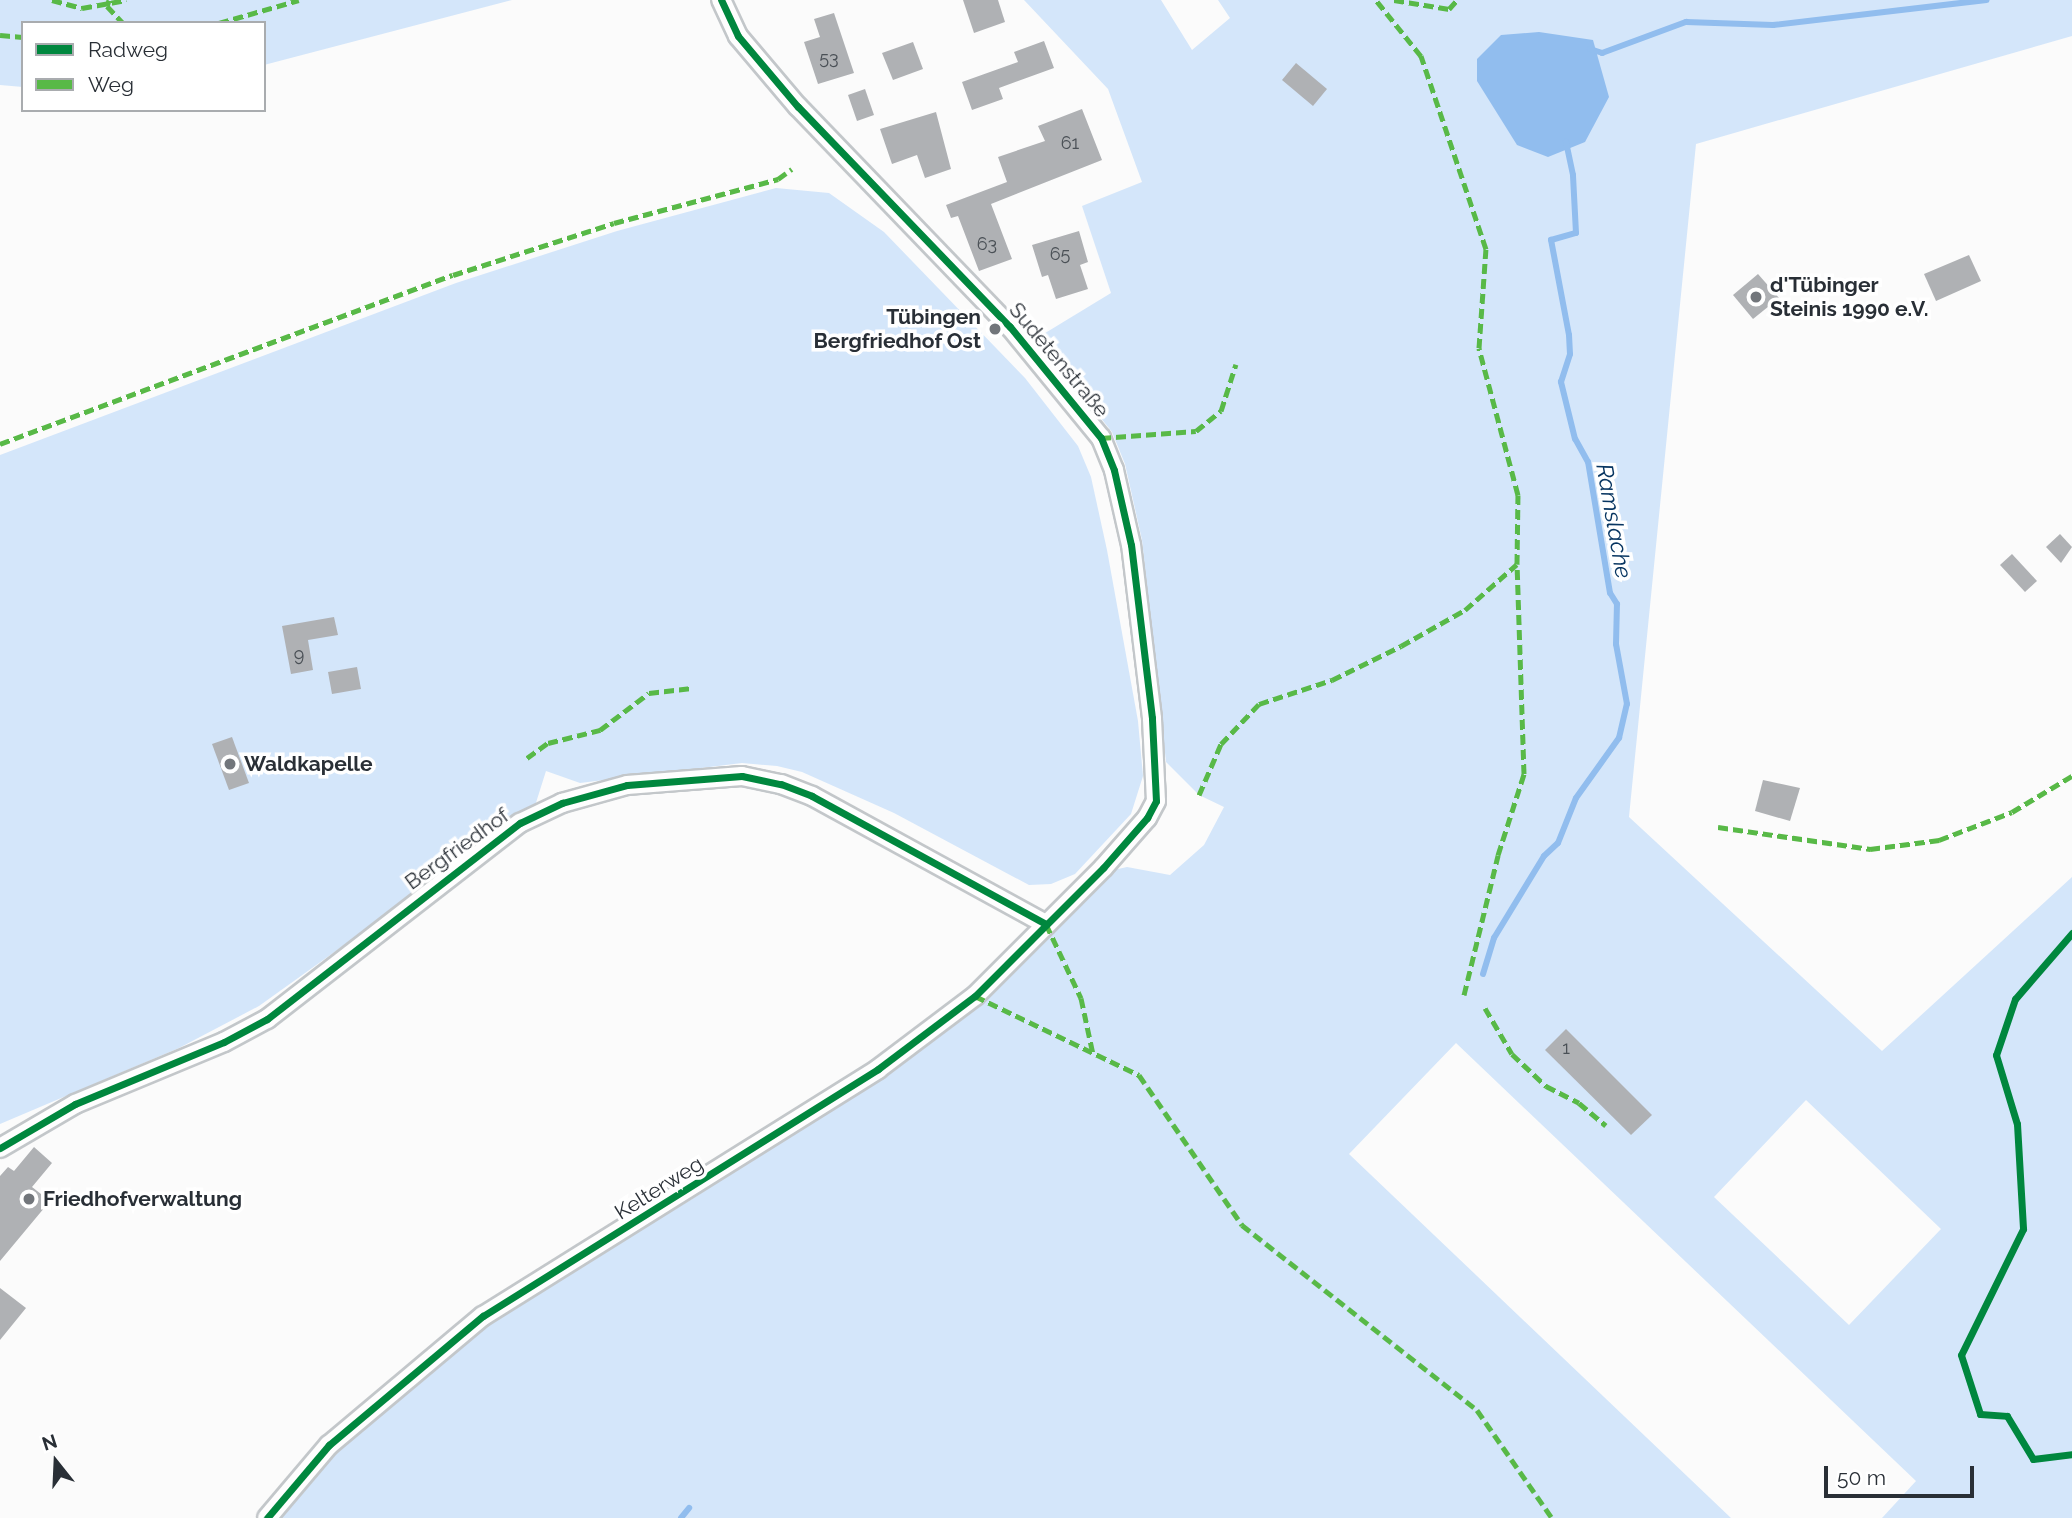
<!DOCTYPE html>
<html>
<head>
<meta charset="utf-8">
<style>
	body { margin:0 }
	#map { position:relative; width:2072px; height:1518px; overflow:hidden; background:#fbfbfb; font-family:Raleway,sans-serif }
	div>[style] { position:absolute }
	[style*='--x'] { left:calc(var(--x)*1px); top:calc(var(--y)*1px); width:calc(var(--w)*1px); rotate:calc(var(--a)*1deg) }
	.green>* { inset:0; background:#d4e6fa }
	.water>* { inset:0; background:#91bdee }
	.stream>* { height:6px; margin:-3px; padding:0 3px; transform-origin:3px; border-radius:3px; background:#91bdee }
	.building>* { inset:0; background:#afb1b4 }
	.roads { filter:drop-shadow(2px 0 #c3c7ca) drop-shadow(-2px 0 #c3c7ca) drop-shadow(0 2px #c3c7ca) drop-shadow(0 -2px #c3c7ca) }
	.street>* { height:18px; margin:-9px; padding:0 9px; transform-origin:9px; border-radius:9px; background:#fefefe }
	.quiet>* { height:5px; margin-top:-2.5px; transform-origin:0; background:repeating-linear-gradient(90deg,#58b947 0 10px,transparent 0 15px) }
	.cycleway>* { height:7px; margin:-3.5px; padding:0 3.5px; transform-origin:3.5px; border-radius:3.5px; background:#00873e }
	.dots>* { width:19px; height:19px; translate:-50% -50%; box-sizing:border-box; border:4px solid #fff; border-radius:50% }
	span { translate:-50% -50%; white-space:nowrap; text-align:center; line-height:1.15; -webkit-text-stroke:7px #fff; paint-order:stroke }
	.number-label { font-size:18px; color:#4a5056 }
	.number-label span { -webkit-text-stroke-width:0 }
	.poi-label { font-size:21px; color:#292f36; font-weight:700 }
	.left { translate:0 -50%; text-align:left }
	.right { translate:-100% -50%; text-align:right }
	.street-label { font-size:21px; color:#292f36 }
	.water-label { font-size:23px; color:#073561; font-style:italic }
	.legend { position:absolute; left:21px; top:21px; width:245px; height:91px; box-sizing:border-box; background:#fff; border:2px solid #a9acaf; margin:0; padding:9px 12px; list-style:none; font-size:21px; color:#292f36 }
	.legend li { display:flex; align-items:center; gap:14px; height:35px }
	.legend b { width:35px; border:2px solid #a9acaf }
	.north { position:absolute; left:21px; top:1427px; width:70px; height:70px; -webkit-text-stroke:5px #fff; paint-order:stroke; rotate:342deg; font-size:19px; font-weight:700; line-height:28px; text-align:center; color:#292f36 }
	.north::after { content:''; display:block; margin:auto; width:24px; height:32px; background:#292f36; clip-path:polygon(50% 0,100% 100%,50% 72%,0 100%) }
	.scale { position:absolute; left:1824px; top:1466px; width:150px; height:32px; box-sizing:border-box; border:4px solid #292f36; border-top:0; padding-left:9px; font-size:21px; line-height:24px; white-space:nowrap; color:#292f36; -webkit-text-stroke:5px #fff; paint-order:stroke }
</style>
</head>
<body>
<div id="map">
	<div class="green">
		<i style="clip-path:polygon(0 0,512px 0,264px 65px,264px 23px,23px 23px,23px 87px,0 85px)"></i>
		<i style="clip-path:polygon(evenodd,1024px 0,1161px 0,1192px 50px,1230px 18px,1218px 0,2072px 0,2072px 36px,1696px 144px,1629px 817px,1882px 1051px,2072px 877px,2072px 1518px,1882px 1518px,1916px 1481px,1456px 1043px,1349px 1154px,1731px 1518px,278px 1518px,336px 1451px,489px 1322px,697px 1196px,884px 1072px,1109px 871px,1127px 867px,1170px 875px,1204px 845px,1224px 807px,1199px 795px,1166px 762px,1142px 540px,1125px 464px,1112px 432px,1037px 338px,1111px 293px,1082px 206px,1142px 182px,1108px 89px,1024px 0,1806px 1100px,1941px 1229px,1849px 1325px,1714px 1197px,1806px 1100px)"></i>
		<i style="clip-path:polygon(776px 188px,829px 193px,884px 232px,1025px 378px,1078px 446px,1091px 477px,1107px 550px,1138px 721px,1143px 776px,1131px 814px,1075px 874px,1051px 884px,1029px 885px,894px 813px,802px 772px,777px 766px,742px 763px,580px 783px,546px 771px,534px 809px,259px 1006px,179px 1048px,0 1124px,0 455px,456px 283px,617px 231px)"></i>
	</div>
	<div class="water">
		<i style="clip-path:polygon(1539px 32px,1593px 40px,1609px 97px,1585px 142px,1548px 157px,1517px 145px,1477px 81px,1477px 59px,1501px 35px)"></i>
	</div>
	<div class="stream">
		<i style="--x:1590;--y:49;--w:13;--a:18"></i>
		<i style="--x:1602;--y:53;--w:90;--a:-20.3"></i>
		<i style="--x:1686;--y:22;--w:87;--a:2"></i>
		<i style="--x:1773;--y:25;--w:215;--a:-6.7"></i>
		<i style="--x:1483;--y:974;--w:38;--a:-73"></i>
		<i style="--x:1494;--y:938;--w:96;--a:-58.6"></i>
		<i style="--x:1544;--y:856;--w:19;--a:-43"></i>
		<i style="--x:1558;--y:843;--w:48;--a:-68.2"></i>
		<i style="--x:1576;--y:798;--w:74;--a:-54.4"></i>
		<i style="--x:1619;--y:738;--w:35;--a:-77"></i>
		<i style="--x:1627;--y:704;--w:61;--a:-100.4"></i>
		<i style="--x:1616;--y:644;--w:40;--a:-88.6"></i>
		<i style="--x:1617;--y:604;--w:13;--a:-122"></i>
		<i style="--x:1610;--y:593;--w:133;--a:-99.5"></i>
		<i style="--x:1588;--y:462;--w:26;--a:-119"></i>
		<i style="--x:1575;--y:439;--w:59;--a:-103.8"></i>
		<i style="--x:1561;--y:382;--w:29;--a:-72"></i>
		<i style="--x:1570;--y:354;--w:19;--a:-93"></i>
		<i style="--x:1569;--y:335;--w:97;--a:-100.7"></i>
		<i style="--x:1551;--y:240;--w:26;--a:-16"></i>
		<i style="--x:1576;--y:233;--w:58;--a:-93"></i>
		<i style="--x:1573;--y:175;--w:34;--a:-102"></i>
		<i style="--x:681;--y:1518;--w:13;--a:-51"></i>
	</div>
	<div class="building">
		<i style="clip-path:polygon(963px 0,998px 0,1005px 22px,974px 33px)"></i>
		<i style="clip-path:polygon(834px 13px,854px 73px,818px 84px,804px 42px,820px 37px,814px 19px)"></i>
		<i style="clip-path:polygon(1044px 41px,1054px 68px,999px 88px,1003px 99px,972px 110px,962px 82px,1018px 62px,1014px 52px)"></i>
		<i style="clip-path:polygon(913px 42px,923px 69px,893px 80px,882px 53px)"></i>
		<i style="clip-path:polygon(1296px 63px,1327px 89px,1313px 106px,1282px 80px)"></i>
		<i style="clip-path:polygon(865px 89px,874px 115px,857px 121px,848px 95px)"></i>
		<i style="clip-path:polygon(1082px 109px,1102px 160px,991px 204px,1012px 259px,979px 271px,958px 216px,951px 218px,946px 205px,1007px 182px,998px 157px,1045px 141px,1038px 126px)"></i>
		<i style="clip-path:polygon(936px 112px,951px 169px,925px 178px,917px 155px,892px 164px,880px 129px)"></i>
		<i style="clip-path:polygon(1079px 231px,1088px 262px,1080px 265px,1088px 289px,1056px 299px,1048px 275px,1042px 277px,1032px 245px)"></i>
		<i style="clip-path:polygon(1969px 255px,1981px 281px,1936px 301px,1924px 274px)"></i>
		<i style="clip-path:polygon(1758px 274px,1779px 298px,1753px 319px,1733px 295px)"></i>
		<i style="clip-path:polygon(2060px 534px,2072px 547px,2061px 563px,2046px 547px)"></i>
		<i style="clip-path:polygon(2012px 554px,2037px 581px,2025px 592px,2000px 565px)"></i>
		<i style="clip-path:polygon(334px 617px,338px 635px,308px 640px,313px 670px,291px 674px,282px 626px)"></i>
		<i style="clip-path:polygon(357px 667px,361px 689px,332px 694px,328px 672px)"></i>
		<i style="clip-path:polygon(232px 737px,249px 783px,229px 790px,212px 744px)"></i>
		<i style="clip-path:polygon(1763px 780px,1800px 788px,1790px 821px,1755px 811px)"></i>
		<i style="clip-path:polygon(1566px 1029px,1652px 1115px,1631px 1135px,1545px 1050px)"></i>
		<i style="clip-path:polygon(34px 1147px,52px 1163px,32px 1187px,50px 1201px,0 1261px,0 1176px,8px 1167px,14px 1171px)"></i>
		<i style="clip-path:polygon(0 1288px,26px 1308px,0 1340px)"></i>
	</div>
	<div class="roads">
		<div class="street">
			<i style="--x:0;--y:1148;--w:87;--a:-30.4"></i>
			<i style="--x:75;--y:1104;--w:161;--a:-22.6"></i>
			<i style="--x:224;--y:1042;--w:49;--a:-28.1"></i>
			<i style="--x:267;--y:1019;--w:320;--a:-37.8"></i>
			<i style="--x:520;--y:823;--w:47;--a:-25.5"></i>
			<i style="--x:562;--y:803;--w:67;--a:-15.5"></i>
			<i style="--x:627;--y:785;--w:115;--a:-4.5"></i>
			<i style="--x:742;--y:776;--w:40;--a:12"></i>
			<i style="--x:781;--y:784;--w:33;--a:21"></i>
			<i style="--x:812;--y:796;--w:267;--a:28.7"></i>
			<i style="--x:267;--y:1518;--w:96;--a:-49.7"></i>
			<i style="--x:329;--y:1445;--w:201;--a:-40"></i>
			<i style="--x:483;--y:1316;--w:466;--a:-32"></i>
			<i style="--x:878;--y:1069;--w:121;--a:-37"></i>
			<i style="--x:975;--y:996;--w:181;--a:-45"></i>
			<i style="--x:1103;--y:868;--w:67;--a:-48.7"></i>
			<i style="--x:1147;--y:818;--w:19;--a:-62"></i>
			<i style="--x:1156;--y:801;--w:83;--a:-92.8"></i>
			<i style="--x:1152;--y:718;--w:174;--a:-96.9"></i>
			<i style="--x:1131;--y:545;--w:77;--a:-102.8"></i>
			<i style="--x:1114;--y:470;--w:35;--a:-112"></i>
			<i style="--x:1101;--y:438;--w:144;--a:-129.3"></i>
			<i style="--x:1010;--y:327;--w:306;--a:-133.9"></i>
			<i style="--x:798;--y:107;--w:93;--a:-130.2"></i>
			<i style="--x:738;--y:36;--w:40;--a:-115"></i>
		</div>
	</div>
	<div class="quiet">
		<i style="--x:52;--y:0;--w:31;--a:15"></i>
		<i style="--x:82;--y:8;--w:45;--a:-10.3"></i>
		<i style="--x:109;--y:0;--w:6;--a:108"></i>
		<i style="--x:107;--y:6;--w:23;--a:47"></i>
		<i style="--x:1394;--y:0;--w:56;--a:9.3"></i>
		<i style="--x:1449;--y:9;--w:12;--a:-48"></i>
		<i style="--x:219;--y:23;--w:83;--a:-16"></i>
		<i style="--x:0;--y:35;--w:23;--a:5"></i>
		<i style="--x:1101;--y:438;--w:95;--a:-4.2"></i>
		<i style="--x:1196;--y:431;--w:32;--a:-39"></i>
		<i style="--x:1221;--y:411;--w:49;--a:-72.3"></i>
		<i style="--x:0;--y:444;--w:483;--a:-20.5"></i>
		<i style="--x:453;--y:275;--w:169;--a:-17.9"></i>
		<i style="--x:614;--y:223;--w:170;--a:-15"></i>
		<i style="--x:778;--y:179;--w:17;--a:-36"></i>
		<i style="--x:527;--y:758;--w:26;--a:-36"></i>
		<i style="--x:548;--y:743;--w:54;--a:-14"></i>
		<i style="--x:600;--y:730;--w:61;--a:-37.1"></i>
		<i style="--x:649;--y:693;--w:43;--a:-6.6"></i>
		<i style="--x:1199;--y:795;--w:56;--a:-66.7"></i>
		<i style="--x:1221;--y:744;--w:55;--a:-46.5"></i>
		<i style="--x:1259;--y:704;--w:77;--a:-18.2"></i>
		<i style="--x:1332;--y:680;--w:77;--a:-26.2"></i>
		<i style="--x:1401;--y:646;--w:73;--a:-29.4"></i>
		<i style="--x:1465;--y:610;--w:69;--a:-41.5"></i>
		<i style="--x:1517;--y:564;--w:69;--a:-89.2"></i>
		<i style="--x:1518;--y:495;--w:152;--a:-104.9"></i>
		<i style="--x:1479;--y:348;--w:99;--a:-86"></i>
		<i style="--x:1486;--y:249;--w:204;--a:-108.6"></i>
		<i style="--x:1421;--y:56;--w:72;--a:-128.8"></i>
		<i style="--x:1718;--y:827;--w:154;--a:8.2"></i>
		<i style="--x:1870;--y:849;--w:70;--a:-7.4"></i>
		<i style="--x:1939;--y:840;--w:78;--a:-21"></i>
		<i style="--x:2012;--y:812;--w:70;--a:-31"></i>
		<i style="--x:1046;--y:924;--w:82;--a:64.7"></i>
		<i style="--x:1081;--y:998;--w:57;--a:77.9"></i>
		<i style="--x:1464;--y:995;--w:144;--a:-76.3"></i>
		<i style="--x:1498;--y:855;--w:85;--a:-72.2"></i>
		<i style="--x:1524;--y:774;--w:210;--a:-91.9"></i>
		<i style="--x:975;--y:996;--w:182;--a:25.7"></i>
		<i style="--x:1139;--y:1075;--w:182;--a:55.5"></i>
		<i style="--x:1242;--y:1225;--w:299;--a:38.2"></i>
		<i style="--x:1477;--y:1410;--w:131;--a:55.2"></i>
		<i style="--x:1485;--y:1008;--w:53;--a:59.6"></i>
		<i style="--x:1512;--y:1054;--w:47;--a:43.3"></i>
		<i style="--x:1546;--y:1086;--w:37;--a:27"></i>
		<i style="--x:1579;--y:1103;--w:35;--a:40"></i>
	</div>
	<div class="cycleway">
		<i style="--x:2072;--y:933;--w:87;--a:130.8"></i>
		<i style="--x:2015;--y:999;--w:59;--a:108.7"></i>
		<i style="--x:1996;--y:1055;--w:72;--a:73.1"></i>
		<i style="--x:2017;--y:1124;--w:105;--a:86.7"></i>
		<i style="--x:2023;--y:1229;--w:140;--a:116.2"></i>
		<i style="--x:1961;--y:1355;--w:62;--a:72.1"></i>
		<i style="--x:1980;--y:1414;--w:27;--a:4"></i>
		<i style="--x:2007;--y:1416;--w:50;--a:58.8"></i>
		<i style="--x:2033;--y:1459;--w:39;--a:-7"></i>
		<i style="--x:0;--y:1148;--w:87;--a:-30.4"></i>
		<i style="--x:75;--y:1104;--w:161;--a:-22.6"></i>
		<i style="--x:224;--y:1042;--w:49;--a:-28.1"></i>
		<i style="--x:267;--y:1019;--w:320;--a:-37.8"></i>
		<i style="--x:520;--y:823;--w:47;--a:-25.5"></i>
		<i style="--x:562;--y:803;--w:67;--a:-15.5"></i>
		<i style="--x:627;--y:785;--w:115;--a:-4.5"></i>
		<i style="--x:742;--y:776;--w:40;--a:12"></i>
		<i style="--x:781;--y:784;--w:33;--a:21"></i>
		<i style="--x:812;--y:796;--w:267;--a:28.7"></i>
		<i style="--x:267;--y:1518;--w:96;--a:-49.7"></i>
		<i style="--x:329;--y:1445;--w:201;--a:-40"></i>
		<i style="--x:483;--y:1316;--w:466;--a:-32"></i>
		<i style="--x:878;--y:1069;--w:121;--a:-37"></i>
		<i style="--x:975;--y:996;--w:181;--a:-45"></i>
		<i style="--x:1103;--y:868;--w:67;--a:-48.7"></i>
		<i style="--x:1147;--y:818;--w:19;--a:-62"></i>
		<i style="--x:1156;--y:801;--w:83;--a:-92.8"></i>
		<i style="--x:1152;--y:718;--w:174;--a:-96.9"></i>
		<i style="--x:1131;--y:545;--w:77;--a:-102.8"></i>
		<i style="--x:1114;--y:470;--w:35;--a:-112"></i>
		<i style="--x:1101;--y:438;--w:144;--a:-129.3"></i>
		<i style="--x:1010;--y:327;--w:306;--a:-133.9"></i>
		<i style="--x:798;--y:107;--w:93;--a:-130.2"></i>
		<i style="--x:738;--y:36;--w:40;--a:-115"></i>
	</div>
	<div class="dots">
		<i style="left:1756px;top:297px;background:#72767b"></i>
		<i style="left:995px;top:329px;background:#72767b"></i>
		<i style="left:230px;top:764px;background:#72767b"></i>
		<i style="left:29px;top:1199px;background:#72767b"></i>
	</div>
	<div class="number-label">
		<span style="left:829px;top:58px">53</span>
		<span style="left:1070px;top:143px">61</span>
		<span style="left:987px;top:244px">63</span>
		<span style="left:1060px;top:254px">65</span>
		<span style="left:299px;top:655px">9</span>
		<span style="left:1566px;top:1048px">1</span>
	</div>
	<div class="poi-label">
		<span class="left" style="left:1770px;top:297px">d'Tübinger<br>Steinis 1990 e.V.</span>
		<span class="right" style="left:981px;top:329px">Tübingen<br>Bergfriedhof Ost</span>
		<span class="left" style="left:244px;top:764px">Waldkapelle</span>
		<span class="left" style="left:43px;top:1199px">Friedhofverwaltung</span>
	</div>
	<div class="street-label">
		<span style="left:1059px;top:360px;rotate:50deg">Sudetenstraße</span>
		<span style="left:457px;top:849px;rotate:-36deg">Bergfriedhof</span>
		<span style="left:659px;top:1188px;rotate:-32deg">Kelterweg</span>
	</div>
	<div class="water-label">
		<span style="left:1614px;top:521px;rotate:80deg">Ramslache</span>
	</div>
	<ul class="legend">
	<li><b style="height:9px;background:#00873e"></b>Radweg</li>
	<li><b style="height:9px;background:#58b947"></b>Weg</li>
	</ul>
	<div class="north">N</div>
	<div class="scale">50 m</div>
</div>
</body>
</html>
